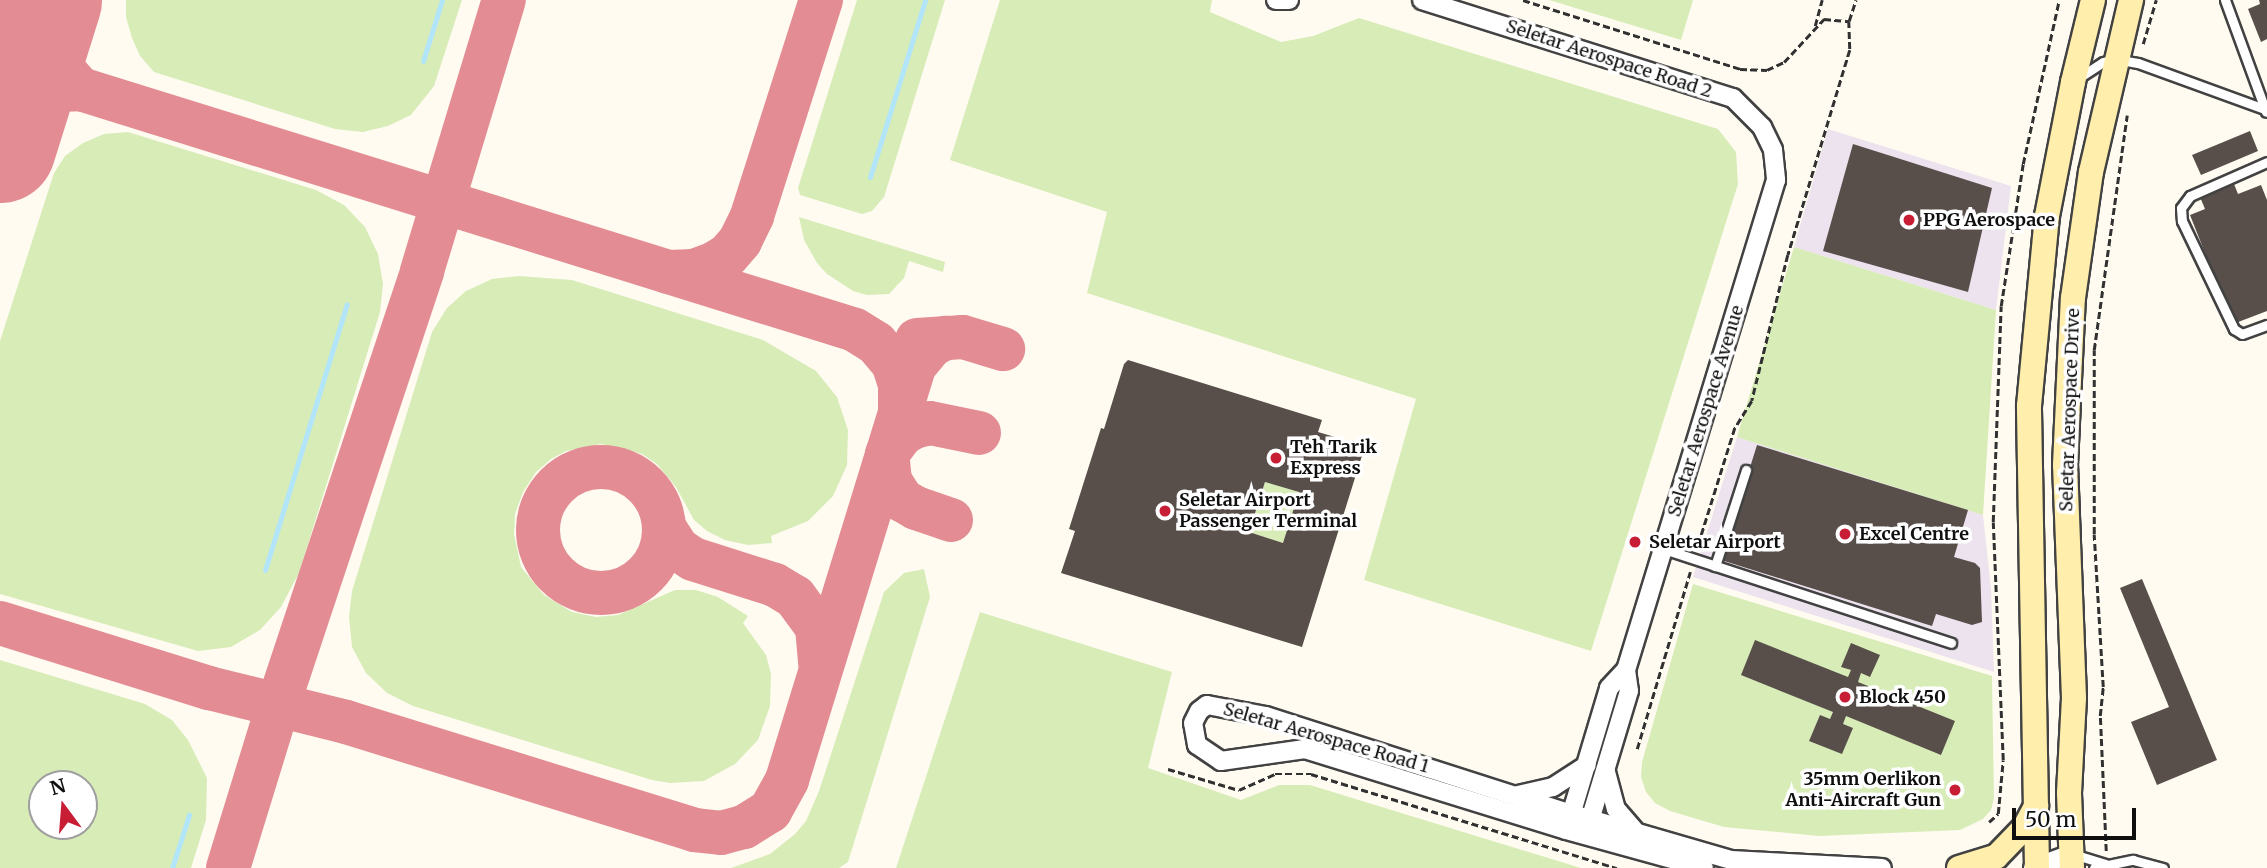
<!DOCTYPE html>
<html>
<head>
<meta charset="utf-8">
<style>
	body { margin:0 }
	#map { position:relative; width:2267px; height:868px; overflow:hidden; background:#fffbf1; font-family:Merriweather,serif }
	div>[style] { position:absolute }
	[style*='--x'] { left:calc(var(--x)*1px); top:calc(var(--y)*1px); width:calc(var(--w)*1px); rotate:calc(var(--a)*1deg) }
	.industrial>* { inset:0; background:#ece3ee }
	.green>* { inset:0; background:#d8ecb8 }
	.stream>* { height:5px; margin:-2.5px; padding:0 2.5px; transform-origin:2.5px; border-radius:2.5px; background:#b2e5f9 }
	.taxiway>* { height:44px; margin:-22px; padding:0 22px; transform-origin:22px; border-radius:22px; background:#e38c93 }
	.taxiway>.ring { margin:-22px; padding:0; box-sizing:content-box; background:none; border:44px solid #e38c93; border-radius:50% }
	.runway>* { height:112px; margin:-56px; padding:0 56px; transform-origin:56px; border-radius:56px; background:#e38c93 }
	.building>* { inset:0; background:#584f4b }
	.path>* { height:2.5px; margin-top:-1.25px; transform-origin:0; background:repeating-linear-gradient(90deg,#313131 0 7px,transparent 0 10.5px) }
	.roads { filter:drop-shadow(2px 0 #424242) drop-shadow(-2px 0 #424242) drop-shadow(0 2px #424242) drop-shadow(0 -2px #424242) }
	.lane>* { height:9px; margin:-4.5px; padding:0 4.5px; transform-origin:4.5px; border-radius:4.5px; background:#fff }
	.street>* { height:18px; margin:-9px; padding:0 9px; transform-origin:9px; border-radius:9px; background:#fff }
	.secondary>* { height:24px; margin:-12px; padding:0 12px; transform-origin:12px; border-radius:12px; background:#ffeeac }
	.dots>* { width:19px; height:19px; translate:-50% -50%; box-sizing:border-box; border:4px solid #fff; border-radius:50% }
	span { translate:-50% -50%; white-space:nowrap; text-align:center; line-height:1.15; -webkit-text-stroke:7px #fff; paint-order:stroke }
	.street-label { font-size:18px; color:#0f0f0f }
	.poi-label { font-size:18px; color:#0f0f0f; font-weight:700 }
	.left { translate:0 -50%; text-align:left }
	.right { translate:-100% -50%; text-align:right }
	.north { position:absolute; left:28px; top:770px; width:70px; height:70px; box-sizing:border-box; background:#fff; border:2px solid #9f9f9f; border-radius:50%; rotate:344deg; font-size:19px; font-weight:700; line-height:28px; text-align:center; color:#0f0f0f }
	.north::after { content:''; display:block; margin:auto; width:24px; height:32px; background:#c71e35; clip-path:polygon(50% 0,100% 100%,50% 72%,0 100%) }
	.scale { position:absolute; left:2012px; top:808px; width:124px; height:32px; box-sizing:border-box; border:4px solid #0f0f0f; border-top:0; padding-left:9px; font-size:21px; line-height:24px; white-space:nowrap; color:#0f0f0f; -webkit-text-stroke:5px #fff; paint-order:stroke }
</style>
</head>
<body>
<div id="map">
	<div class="industrial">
		<i style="clip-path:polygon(1828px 129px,2011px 186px,1996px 310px,1794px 247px)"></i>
		<i style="clip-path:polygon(1737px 437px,1983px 515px,1991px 588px,1994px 672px,1693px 577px)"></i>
	</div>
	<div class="green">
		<i style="clip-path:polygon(126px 0,462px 0,434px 86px,411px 115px,388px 126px,363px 132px,335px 129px,154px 72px,140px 56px,132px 38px,126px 17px)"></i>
		<i style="clip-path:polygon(857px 0,945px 0,884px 197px,872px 211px,862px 214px,800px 195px,798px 188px)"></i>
		<i style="clip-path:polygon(1000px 0,1212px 0,1210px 12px,1281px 42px,1313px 36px,1359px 18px,1718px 129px,1736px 152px,1738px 184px,1591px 651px,1364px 580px,1416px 399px,1087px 293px,1107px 212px,950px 160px)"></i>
		<i style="clip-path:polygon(1549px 0,1693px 0,1681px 40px)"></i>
		<i style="clip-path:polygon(128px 132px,316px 190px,344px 205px,365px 227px,378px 254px,383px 284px,380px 312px,299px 573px,281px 607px,260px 630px,231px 647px,198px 651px,0 594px,0 341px,54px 173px,65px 156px,83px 143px,104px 134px)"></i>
		<i style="clip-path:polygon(799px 217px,945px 262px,943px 272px,909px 261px,904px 278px,889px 294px,867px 295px,853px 291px,827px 274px,817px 263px,804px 240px)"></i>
		<i style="clip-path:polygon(1794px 247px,1996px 310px,1983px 515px,1737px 437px)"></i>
		<i style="clip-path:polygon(518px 276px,572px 280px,763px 340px,816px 371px,837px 397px,848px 430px,847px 465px,833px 496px,808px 521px,771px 536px,772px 543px,748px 545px,725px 540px,707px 531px,694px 520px,676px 487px,657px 464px,642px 454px,601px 444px,566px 451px,551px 459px,536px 472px,523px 492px,515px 514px,514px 534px,521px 567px,544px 595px,572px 612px,596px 617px,618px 615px,675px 590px,696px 590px,718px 597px,748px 616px,743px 623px,766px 655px,771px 674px,770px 706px,758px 740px,735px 764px,704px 781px,670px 783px,652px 780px,413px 706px,387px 693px,366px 673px,352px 647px,349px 617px,352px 591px,432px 332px,447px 308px,466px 291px,492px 279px)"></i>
		<i style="clip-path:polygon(1265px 482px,1299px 492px,1283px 543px,1249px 532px)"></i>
		<i style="clip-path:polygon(924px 569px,930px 597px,848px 862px,839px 868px,731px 868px,770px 854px,795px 834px,806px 821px,819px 791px,884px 592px,904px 573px)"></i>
		<i style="clip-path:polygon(1693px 584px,1992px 676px,1994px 798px,1991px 810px,1983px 819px,1960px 830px,1819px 836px,1724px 827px,1670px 811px,1655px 803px,1646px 792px,1641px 777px,1642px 762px)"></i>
		<i style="clip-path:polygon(980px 612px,1172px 672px,1148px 768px,1241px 800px,1279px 785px,1310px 785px,1581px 868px,896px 868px)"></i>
		<i style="clip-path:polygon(evenodd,0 660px,145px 704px,172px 720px,188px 740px,207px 778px,206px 820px,191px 868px,0 868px,0 660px,42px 784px,84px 784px,84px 826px,42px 826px,42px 784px)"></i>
	</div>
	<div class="stream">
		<i style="--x:423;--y:61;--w:64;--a:-72.7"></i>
		<i style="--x:870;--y:177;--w:185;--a:-72.7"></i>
		<i style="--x:265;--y:570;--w:278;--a:-72.9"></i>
		<i style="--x:172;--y:868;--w:56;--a:-72.2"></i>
	</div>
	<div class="taxiway">
		<i style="--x:43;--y:11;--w:47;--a:78.9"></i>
		<i style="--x:52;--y:57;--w:43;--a:48.8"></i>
		<i style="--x:0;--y:64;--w:895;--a:17.28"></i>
		<i style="--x:855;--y:330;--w:25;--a:32"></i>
		<i style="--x:876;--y:343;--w:26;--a:50"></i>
		<i style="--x:893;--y:363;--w:23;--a:72"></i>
		<i style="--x:900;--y:385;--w:26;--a:90"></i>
		<i style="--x:4;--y:134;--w:47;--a:-48.5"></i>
		<i style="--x:35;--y:99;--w:24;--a:-22"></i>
		<i style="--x:57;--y:90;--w:23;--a:-2"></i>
		<i style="--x:668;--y:272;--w:26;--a:-2"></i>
		<i style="--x:694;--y:271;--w:20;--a:-20"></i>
		<i style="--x:713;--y:264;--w:17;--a:-31"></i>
		<i style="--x:728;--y:255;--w:18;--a:-49"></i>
		<i style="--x:740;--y:241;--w:28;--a:-64"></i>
		<i style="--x:752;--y:216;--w:227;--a:-72.3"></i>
		<i style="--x:917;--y:340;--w:46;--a:-3.7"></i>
		<i style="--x:963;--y:337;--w:42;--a:16.7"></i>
		<i class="ring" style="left:538px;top:467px;width:82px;height:82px"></i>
		<i style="--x:951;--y:520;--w:37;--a:-161"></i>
		<i style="--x:916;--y:508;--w:16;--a:-150"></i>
		<i style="--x:902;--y:500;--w:22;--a:-122"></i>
		<i style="--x:890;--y:481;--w:27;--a:-96"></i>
		<i style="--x:887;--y:454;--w:25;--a:-53"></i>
		<i style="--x:902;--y:434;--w:14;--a:-30"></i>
		<i style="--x:914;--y:427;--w:16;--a:-14"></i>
		<i style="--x:930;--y:423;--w:50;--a:11.5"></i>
		<i style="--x:665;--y:529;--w:24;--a:57"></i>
		<i style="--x:678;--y:549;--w:18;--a:34"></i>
		<i style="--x:693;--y:559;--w:86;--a:17.6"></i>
		<i style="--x:775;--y:585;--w:23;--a:31"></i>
		<i style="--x:795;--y:597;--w:37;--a:54"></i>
		<i style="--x:817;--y:627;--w:37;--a:85"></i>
		<i style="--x:0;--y:623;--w:219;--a:17.3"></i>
		<i style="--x:209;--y:688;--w:141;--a:13.9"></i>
		<i style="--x:346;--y:722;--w:364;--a:17.2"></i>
		<i style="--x:694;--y:830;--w:27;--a:6"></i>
		<i style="--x:721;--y:833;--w:24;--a:-15"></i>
		<i style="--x:744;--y:827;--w:31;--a:-32"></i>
		<i style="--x:770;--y:811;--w:35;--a:-61"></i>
		<i style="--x:787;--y:780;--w:434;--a:-72.9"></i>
		<i style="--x:915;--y:365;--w:26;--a:-50"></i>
		<i style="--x:932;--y:345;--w:16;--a:-27"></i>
		<i style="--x:228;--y:868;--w:170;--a:-72.9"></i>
		<i style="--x:278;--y:705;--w:457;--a:-71.6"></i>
		<i style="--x:422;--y:271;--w:283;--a:-73.2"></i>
	</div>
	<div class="runway">
		<i style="--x:0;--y:147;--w:154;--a:-72.6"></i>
	</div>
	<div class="building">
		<i style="clip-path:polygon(2259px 0,2267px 0,2267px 39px,2261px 42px,2248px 9px,2260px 4px)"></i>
		<i style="clip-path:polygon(2250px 131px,2258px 151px,2201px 175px,2192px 155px)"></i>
		<i style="clip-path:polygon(1853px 144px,1992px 188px,1968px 292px,1823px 251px)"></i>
		<i style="clip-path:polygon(2234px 184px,2238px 194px,2261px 185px,2267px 200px,2267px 311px,2233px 324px,2190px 215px,2205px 209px,2200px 197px)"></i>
		<i style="clip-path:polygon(evenodd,1128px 360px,1322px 420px,1318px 432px,1365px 446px,1302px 647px,1061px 573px,1075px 531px,1069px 529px,1101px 428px,1104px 429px,1124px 364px,1128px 360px,1265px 482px,1299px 492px,1283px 543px,1249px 532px,1265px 482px)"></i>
		<i style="clip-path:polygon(1757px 445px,1968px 510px,1954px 557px,1975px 563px,1980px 568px,1982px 622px,1972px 625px,1936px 614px,1932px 626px,1721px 560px)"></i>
		<i style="clip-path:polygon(2142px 579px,2217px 760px,2157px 785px,2131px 722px,2169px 707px,2120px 588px)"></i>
		<i style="clip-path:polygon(1755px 640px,1848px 677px,1851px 670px,1841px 667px,1851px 643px,1880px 655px,1870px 677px,1861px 673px,1858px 682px,1955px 721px,1941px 755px,1846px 716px,1843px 724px,1853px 728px,1842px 754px,1809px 741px,1820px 715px,1830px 719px,1833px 712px,1741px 675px)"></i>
	</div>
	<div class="path">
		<i style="--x:1523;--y:0;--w:228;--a:17.6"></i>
		<i style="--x:1740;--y:69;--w:27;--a:2"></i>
		<i style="--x:1767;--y:70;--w:19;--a:-25"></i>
		<i style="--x:1784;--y:62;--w:59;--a:-47.1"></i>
		<i style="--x:1824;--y:19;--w:25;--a:5"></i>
		<i style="--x:1849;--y:21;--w:29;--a:88"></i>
		<i style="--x:1850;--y:50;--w:214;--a:106.8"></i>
		<i style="--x:1788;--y:255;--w:150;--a:103.9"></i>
		<i style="--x:1752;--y:401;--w:32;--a:122"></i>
		<i style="--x:1735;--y:428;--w:124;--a:107.4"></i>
		<i style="--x:1849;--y:21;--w:22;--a:-72"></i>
		<i style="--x:1815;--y:26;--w:27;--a:-75"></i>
		<i style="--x:2143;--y:44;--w:46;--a:-73.5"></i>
		<i style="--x:1637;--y:749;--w:185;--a:-73.3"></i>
		<i style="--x:1168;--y:769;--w:74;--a:16.5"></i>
		<i style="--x:1239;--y:790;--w:39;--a:-24"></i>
		<i style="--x:1275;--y:774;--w:36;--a:0"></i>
		<i style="--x:1311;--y:774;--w:320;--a:17.1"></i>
		<i style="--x:1989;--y:822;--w:12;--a:-42"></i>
		<i style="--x:1998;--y:814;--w:54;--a:-84.7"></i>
		<i style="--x:2003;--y:760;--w:238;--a:-92.4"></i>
		<i style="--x:1993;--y:522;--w:216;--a:-87.9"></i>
		<i style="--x:2001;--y:306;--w:144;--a:-81.2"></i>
		<i style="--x:2023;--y:164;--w:168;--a:-77.6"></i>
		<i style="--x:2106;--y:851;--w:135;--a:-92.5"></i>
		<i style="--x:2100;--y:716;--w:29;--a:-84"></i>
		<i style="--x:2103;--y:687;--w:153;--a:-93.4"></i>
		<i style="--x:2094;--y:534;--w:184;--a:-90"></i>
		<i style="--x:2094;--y:350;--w:237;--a:-82"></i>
	</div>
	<div class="roads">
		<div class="lane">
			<i style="--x:2225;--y:0;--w:119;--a:69.9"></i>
			<i style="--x:2080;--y:77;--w:27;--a:-33"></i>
			<i style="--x:2103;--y:62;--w:12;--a:-14"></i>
			<i style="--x:2115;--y:59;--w:23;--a:10"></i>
			<i style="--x:2138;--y:63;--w:137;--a:20"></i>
			<i style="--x:2267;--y:162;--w:84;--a:156.2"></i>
			<i style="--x:2190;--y:196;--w:15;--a:127"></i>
			<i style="--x:2181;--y:208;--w:13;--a:86"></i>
			<i style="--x:2182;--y:221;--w:120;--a:64.3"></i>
			<i style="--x:2234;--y:329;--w:9;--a:32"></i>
			<i style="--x:2242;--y:334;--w:27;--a:-20"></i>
			<i style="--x:1664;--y:549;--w:302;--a:18.1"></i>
			<i style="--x:1715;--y:566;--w:101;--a:-72.1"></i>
			<i style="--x:2073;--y:854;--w:34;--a:17"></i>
			<i style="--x:2094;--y:868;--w:40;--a:-12"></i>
			<i style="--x:2133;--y:860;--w:31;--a:15"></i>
		</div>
		<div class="street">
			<i style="--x:1276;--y:0;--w:13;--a:0"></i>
			<i style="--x:1422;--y:0;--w:326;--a:17.5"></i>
			<i style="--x:1733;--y:98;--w:41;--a:45"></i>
			<i style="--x:1762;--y:127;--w:25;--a:64"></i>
			<i style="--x:1773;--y:150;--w:30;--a:84"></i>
			<i style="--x:1776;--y:180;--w:512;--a:107.02"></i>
			<i style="--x:1626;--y:670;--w:21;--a:82"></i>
			<i style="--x:1629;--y:691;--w:142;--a:106.8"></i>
			<i style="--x:1606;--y:772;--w:38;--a:75"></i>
			<i style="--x:1616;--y:809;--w:28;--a:49"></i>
			<i style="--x:1518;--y:795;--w:36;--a:-13"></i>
			<i style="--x:1553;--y:787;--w:40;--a:-32.9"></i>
			<i style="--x:1568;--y:825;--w:143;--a:-73.3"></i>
			<i style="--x:1609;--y:688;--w:25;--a:-47"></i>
			<i style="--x:1704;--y:868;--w:143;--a:-164.6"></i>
			<i style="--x:1566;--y:830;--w:273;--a:-162.8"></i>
			<i style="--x:1305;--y:749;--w:85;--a:171.9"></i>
			<i style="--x:1221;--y:761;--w:29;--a:-146"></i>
			<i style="--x:1197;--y:745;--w:22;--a:-100"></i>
			<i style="--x:1193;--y:723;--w:13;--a:-63"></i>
			<i style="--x:1199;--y:711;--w:10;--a:-37"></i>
			<i style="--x:1207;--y:705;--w:60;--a:10.6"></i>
			<i style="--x:1266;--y:716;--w:321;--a:17.8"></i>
			<i style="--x:1572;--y:814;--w:166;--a:16.1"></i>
			<i style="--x:1731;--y:860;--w:151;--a:3"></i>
			<i style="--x:2033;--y:868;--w:40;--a:-20.2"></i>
		</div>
		<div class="secondary">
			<i style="--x:1959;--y:868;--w:39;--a:-17"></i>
			<i style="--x:1996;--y:857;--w:42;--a:-46"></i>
			<i style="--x:2025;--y:827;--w:24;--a:-62"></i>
			<i style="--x:2037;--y:868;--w:462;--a:-91"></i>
			<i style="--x:2029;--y:406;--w:191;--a:-84.6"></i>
			<i style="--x:2047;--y:216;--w:136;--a:-79"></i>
			<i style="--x:2073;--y:82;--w:84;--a:-76.3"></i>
			<i style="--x:2072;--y:868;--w:75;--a:-92.3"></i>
			<i style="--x:2069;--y:793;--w:95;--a:-87"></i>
			<i style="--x:2074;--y:698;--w:233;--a:-92.2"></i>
			<i style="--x:2065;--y:465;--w:167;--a:-87.3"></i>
			<i style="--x:2073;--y:298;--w:127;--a:-81.9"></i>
			<i style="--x:2091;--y:172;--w:177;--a:-76.9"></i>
		</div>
	</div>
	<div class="dots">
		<i style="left:1909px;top:220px;background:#c71e35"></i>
		<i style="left:1276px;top:458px;background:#c71e35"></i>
		<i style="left:1165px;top:511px;background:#c71e35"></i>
		<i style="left:1845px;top:534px;background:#c71e35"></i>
		<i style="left:1635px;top:542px;background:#c71e35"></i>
		<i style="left:1845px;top:697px;background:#c71e35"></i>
		<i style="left:1955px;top:790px;background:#c71e35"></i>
	</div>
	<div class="street-label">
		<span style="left:1609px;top:59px;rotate:18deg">Seletar Aerospace Road 2</span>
		<span style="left:2070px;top:410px;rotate:-88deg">Seletar Aerospace Drive</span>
		<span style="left:1706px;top:411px;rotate:-73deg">Seletar Aerospace Avenue</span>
		<span style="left:1326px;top:738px;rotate:16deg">Seletar Aerospace Road 1</span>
	</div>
	<div class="poi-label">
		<span class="left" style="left:1923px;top:220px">PPG Aerospace</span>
		<span class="left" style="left:1290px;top:458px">Teh Tarik<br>Express</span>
		<span class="left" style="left:1179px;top:511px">Seletar Airport<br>Passenger Terminal</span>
		<span class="left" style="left:1859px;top:534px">Excel Centre</span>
		<span class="left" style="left:1649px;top:542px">Seletar Airport</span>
		<span class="left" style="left:1859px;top:697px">Block 450</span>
		<span class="right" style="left:1941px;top:790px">35mm Oerlikon<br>Anti-Aircraft Gun</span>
	</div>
	<div class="north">N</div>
	<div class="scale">50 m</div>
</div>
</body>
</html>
